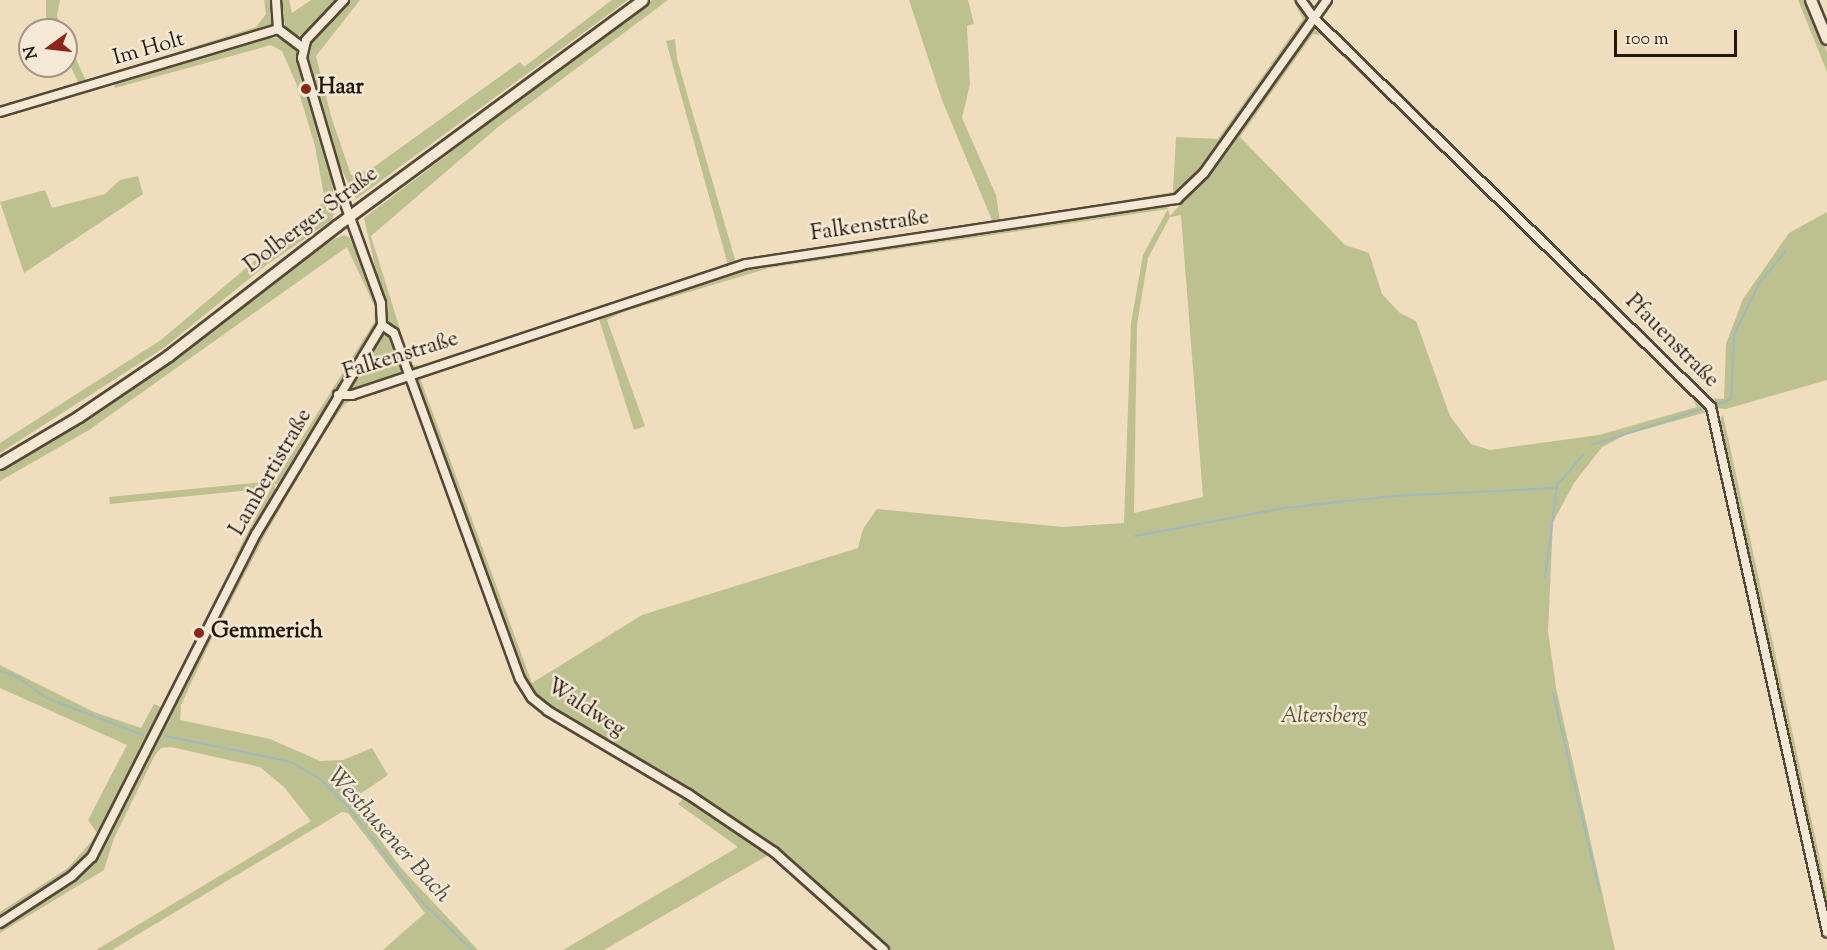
<!DOCTYPE html>
<html>
<head>
<meta charset="utf-8">
<style>
	body { margin:0 }
	#map { position:relative; width:1827px; height:950px; overflow:hidden; background:#efddbe; font-family:"Sorts Mill Goudy",serif }
	div>[style] { position:absolute }
	[style*='--x'] { left:calc(var(--x)*1px); top:calc(var(--y)*1px); width:calc(var(--w)*1px); rotate:calc(var(--a)*1deg) }
	.green>* { inset:0; background:#bdc08f }
	.stream>* { height:2px; margin:-1px; padding:0 1px; transform-origin:1px; border-radius:1px; background:#9fb9bc }
	.roads { filter:drop-shadow(2px 0 #554838) drop-shadow(-2px 0 #554838) drop-shadow(0 2px #554838) drop-shadow(0 -2px #554838) }
	.minor>* { height:8px; margin:-4px; padding:0 4px; transform-origin:4px; border-radius:4px; background:#f5e9d5 }
	.secondary>* { height:10px; margin:-5px; padding:0 5px; transform-origin:5px; border-radius:5px; background:#f5e9d5 }
	.dots>* { width:16px; height:16px; translate:-50% -50%; box-sizing:border-box; border:3px solid #f5e9d5; border-radius:50% }
	span { translate:-50% -50%; white-space:nowrap; text-align:center; line-height:1.15; -webkit-text-stroke:5px #f5e9d5; paint-order:stroke }
	.street-label { font-size:22px; color:#22170b }
	.poi-label { font-size:22px; color:#22170b; font-weight:700 }
	.left { translate:0 -50%; text-align:left }
	.park-label { font-size:22px; color:#585239; font-style:italic }
	.water-label { font-size:24px; color:#4e5049; font-style:italic }
	.north { position:absolute; left:18px; top:18px; width:60px; height:60px; box-sizing:border-box; background:#f5e9d5; border:2px solid #a19584; border-radius:50%; rotate:255deg; font-size:16px; font-weight:700; line-height:24px; text-align:center; color:#22170b }
	.north::after { content:''; display:block; margin:auto; width:21px; height:27px; background:#8f2418; clip-path:polygon(50% 0,100% 100%,50% 72%,0 100%) }
	.scale { position:absolute; left:1614px; top:30px; width:123px; height:27px; box-sizing:border-box; border:3px solid #22170b; border-top:0; padding-left:8px; font-size:18px; line-height:21px; white-space:nowrap; color:#22170b; -webkit-text-stroke:4px #f5e9d5; paint-order:stroke }
</style>
</head>
<body>
<div id="map">
	<div class="green">
		<i style="clip-path:polygon(46px 0,60px 0,57px 16px,63px 30px,53px 30px,46px 17px)"></i>
		<i style="clip-path:polygon(264px 0,273px 0,276px 14px,272px 26px,264px 32px,80px 86px,66px 57px,66px 37px,86px 81px,256px 27px,266px 14px)"></i>
		<i style="clip-path:polygon(280px 0,289px 0,292px 13px,311px 0,339px 0,305px 34px,296px 36px,286px 30px)"></i>
		<i style="clip-path:polygon(348px 0,360px 0,316px 56px,331px 116px,351px 175px,371px 169px,520px 62px,524px 67px,612px 0,628px 0,356px 199px,337px 160px,307px 56px,311px 42px)"></i>
		<i style="clip-path:polygon(652px 0,668px 0,498px 127px,371px 236px,411px 365px,422px 366px,728px 265px,666px 41px,675px 39px,677px 59px,736px 263px,823px 250px,729px 265px,725px 269px,424px 367px,415px 368px,411px 366px,397px 333px,388px 323px,364px 218px)"></i>
		<i style="clip-path:polygon(909px 0,968px 0,974px 24px,967px 26px,970px 84px,962px 118px,996px 195px,1000px 221px,1173px 192px,1176px 137px,1218px 139px,1303px 19px,1293px 0,1298px 0,1308px 19px,1202px 172px,1175px 196px,994px 225px,942px 100px)"></i>
		<i style="clip-path:polygon(1798px 0,1806px 0,1827px 52px,1827px 72px)"></i>
		<i style="clip-path:polygon(evenodd,1317px 27px,1710px 411px,1625px 435px,1602px 447px,1574px 483px,1553px 522px,1548px 631px,1556px 688px,1615px 950px,886px 950px,772px 853px,604px 950px,563px 950px,738px 847px,678px 804px,686px 796px,535px 697px,522px 676px,416px 383px,419px 375px,748px 267px,1161px 205px,1167px 207px,1170px 216px,1206px 175px,1309px 29px,1317px 27px,1313px 34px,1321px 35px,1691px 396px,1697px 407px,1599px 435px,1490px 450px,1471px 444px,1450px 416px,1416px 321px,1400px 313px,1382px 294px,1369px 253px,1345px 245px,1240px 137px,1313px 34px,1317px 27px,1168px 209px,1143px 255px,1131px 323px,1124px 523px,1063px 527px,877px 509px,863px 529px,858px 548px,642px 615px,532px 683px,420px 378px,599px 319px,634px 430px,645px 426px,607px 320px,623px 312px,769px 268px,1168px 209px,1317px 27px,1181px 215px,1203px 497px,1134px 513px,1137px 325px,1148px 258px,1170px 217px,1181px 215px)"></i>
		<i style="clip-path:polygon(267px 37px,283px 39px,296px 49px,332px 182px,335px 208px,332px 220px,265px 266px,165px 347px,0 453px,0 443px,161px 340px,325px 201px,315px 146px,296px 83px,282px 51px,271px 45px,115px 88px,113px 82px)"></i>
		<i style="clip-path:polygon(138px 176px,143px 194px,24px 273px,0 202px,45px 190px,52px 208px,105px 194px,120px 180px)"></i>
		<i style="clip-path:polygon(1827px 212px,1827px 380px,1726px 409px,1715px 408px,1708px 398px,1724px 399px,1726px 344px,1743px 299px,1789px 233px)"></i>
		<i style="clip-path:polygon(344px 235px,350px 238px,377px 304px,374px 331px,280px 484px,274px 484px,276px 492px,238px 560px,234px 559px,271px 488px,110px 504px,109px 497px,275px 481px,375px 321px,374px 305px,347px 247px,89px 430px,0 481px,0 470px,82px 421px,172px 360px,332px 240px)"></i>
		<i style="clip-path:polygon(384px 332px,391px 334px,405px 373px,349px 392px,347px 388px)"></i>
		<i style="clip-path:polygon(355px 398px,344px 405px,316px 446px,264px 537px,212px 638px,181px 705px,180px 720px,270px 739px,320px 761px,343px 760px,372px 748px,388px 775px,351px 800px,401px 868px,478px 950px,383px 950px,425px 913px,348px 813px,342px 812px,112px 950px,96px 950px,311px 821px,284px 787px,260px 767px,171px 747px,161px 748px,155px 755px,114px 838px,104px 870px,0 933px,0 927px,60px 890px,94px 862px,290px 480px,340px 401px)"></i>
		<i style="clip-path:polygon(1723px 415px,1827px 891px,1827px 922px,1718px 422px)"></i>
		<i style="clip-path:polygon(0 665px,94px 712px,141px 728px,154px 704px,163px 708px,83px 861px,0 918px,0 912px,68px 868px,90px 843px,97px 833px,88px 820px,127px 745px,0 688px)"></i>
	</div>
	<div class="stream">
		<i style="--x:1716;--y:405;--w:16;--a:-22"></i>
		<i style="--x:1731;--y:399;--w:64;--a:-87.3"></i>
		<i style="--x:1734;--y:335;--w:59;--a:-63.9"></i>
		<i style="--x:1760;--y:282;--w:40;--a:-50"></i>
		<i style="--x:1720;--y:421;--w:133;--a:77.8"></i>
		<i style="--x:1592;--y:445;--w:119;--a:-18.1"></i>
		<i style="--x:1135;--y:536;--w:152;--a:-10.6"></i>
		<i style="--x:1284;--y:508;--w:110;--a:-6.3"></i>
		<i style="--x:1393;--y:496;--w:163;--a:-2.8"></i>
		<i style="--x:1750;--y:558;--w:82;--a:78"></i>
		<i style="--x:1545;--y:578;--w:94;--a:-82.6"></i>
		<i style="--x:1557;--y:485;--w:40;--a:-49"></i>
		<i style="--x:1768;--y:643;--w:87;--a:77.4"></i>
		<i style="--x:0;--y:671;--w:18;--a:19"></i>
		<i style="--x:17;--y:677;--w:37;--a:35"></i>
		<i style="--x:47;--y:698;--w:103;--a:21.1"></i>
		<i style="--x:1553;--y:693;--w:205;--a:76.8"></i>
		<i style="--x:1788;--y:735;--w:147;--a:77.4"></i>
		<i style="--x:166;--y:736;--w:128;--a:11.7"></i>
		<i style="--x:291;--y:762;--w:34;--a:30"></i>
		<i style="--x:320;--y:779;--w:40;--a:45"></i>
		<i style="--x:348;--y:807;--w:119;--a:52.2"></i>
		<i style="--x:421;--y:901;--w:71;--a:43.9"></i>
		<i style="--x:1822;--y:884;--w:25;--a:79"></i>
	</div>
	<div class="roads">
		<div class="minor">
			<i style="--x:276;--y:0;--w:29;--a:86"></i>
			<i style="--x:1301;--y:0;--w:22;--a:54"></i>
			<i style="--x:1314;--y:18;--w:556;--a:44.42"></i>
			<i style="--x:1711;--y:407;--w:538;--a:77.54"></i>
			<i style="--x:278;--y:29;--w:30;--a:37"></i>
			<i style="--x:0;--y:112;--w:290;--a:-16.6"></i>
			<i style="--x:382;--y:325;--w:14;--a:34"></i>
			<i style="--x:394;--y:333;--w:368;--a:70"></i>
			<i style="--x:520;--y:679;--w:22;--a:58"></i>
			<i style="--x:532;--y:698;--w:21;--a:39"></i>
			<i style="--x:548;--y:711;--w:163;--a:30.7"></i>
			<i style="--x:688;--y:794;--w:104;--a:34"></i>
			<i style="--x:774;--y:852;--w:147;--a:41.7"></i>
			<i style="--x:338;--y:395;--w:14;--a:0"></i>
			<i style="--x:352;--y:395;--w:415;--a:-18.4"></i>
			<i style="--x:746;--y:264;--w:436;--a:-8.6"></i>
			<i style="--x:1177;--y:199;--w:37;--a:-44"></i>
			<i style="--x:1204;--y:173;--w:212;--a:-54.6"></i>
			<i style="--x:0;--y:923;--w:86;--a:-33.1"></i>
			<i style="--x:72;--y:876;--w:28;--a:-44"></i>
			<i style="--x:92;--y:857;--w:362;--a:-63.1"></i>
			<i style="--x:256;--y:534;--w:244;--a:-58.9"></i>
			<i style="--x:382;--y:325;--w:22;--a:-93"></i>
			<i style="--x:381;--y:303;--w:112;--a:-109.9"></i>
			<i style="--x:343;--y:198;--w:146;--a:-106.3"></i>
			<i style="--x:302;--y:58;--w:18;--a:-77"></i>
			<i style="--x:306;--y:40;--w:55;--a:-46.5"></i>
		</div>
		<div class="secondary">
			<i style="--x:1811;--y:0;--w:42;--a:67.7"></i>
			<i style="--x:0;--y:464;--w:92;--a:-30.7"></i>
			<i style="--x:79;--y:417;--w:109;--a:-34.1"></i>
			<i style="--x:169;--y:356;--w:212;--a:-37.7"></i>
			<i style="--x:337;--y:226;--w:380;--a:-36.4"></i>
		</div>
	</div>
	<div class="dots">
		<i style="left:306px;top:89px;background:#8f2418"></i>
		<i style="left:199px;top:633px;background:#8f2418"></i>
	</div>
	<div class="street-label">
		<span style="left:149px;top:50px;rotate:-16deg">Im Holt</span>
		<span style="left:312px;top:221px;rotate:-37deg">Dolberger Straße</span>
		<span style="left:870px;top:227px;rotate:-8deg">Falkenstraße</span>
		<span style="left:1671px;top:342px;rotate:45deg">Pfauenstraße</span>
		<span style="left:401px;top:357px;rotate:-17deg">Falkenstraße</span>
		<span style="left:272px;top:473px;rotate:-60deg">Lambertistraße</span>
		<span style="left:585px;top:709px;rotate:33deg">Waldweg</span>
	</div>
	<div class="poi-label">
		<span class="left" style="left:318px;top:89px">Haar</span>
		<span class="left" style="left:211px;top:633px">Gemmerich</span>
	</div>
	<div class="park-label">
		<span style="left:1324px;top:718px">Altersberg</span>
	</div>
	<div class="water-label">
		<span style="left:388px;top:836px;rotate:48deg">Westhusener Bach</span>
	</div>
	<div class="north">N</div>
	<div class="scale">100 m</div>
</div>
</body>
</html>
